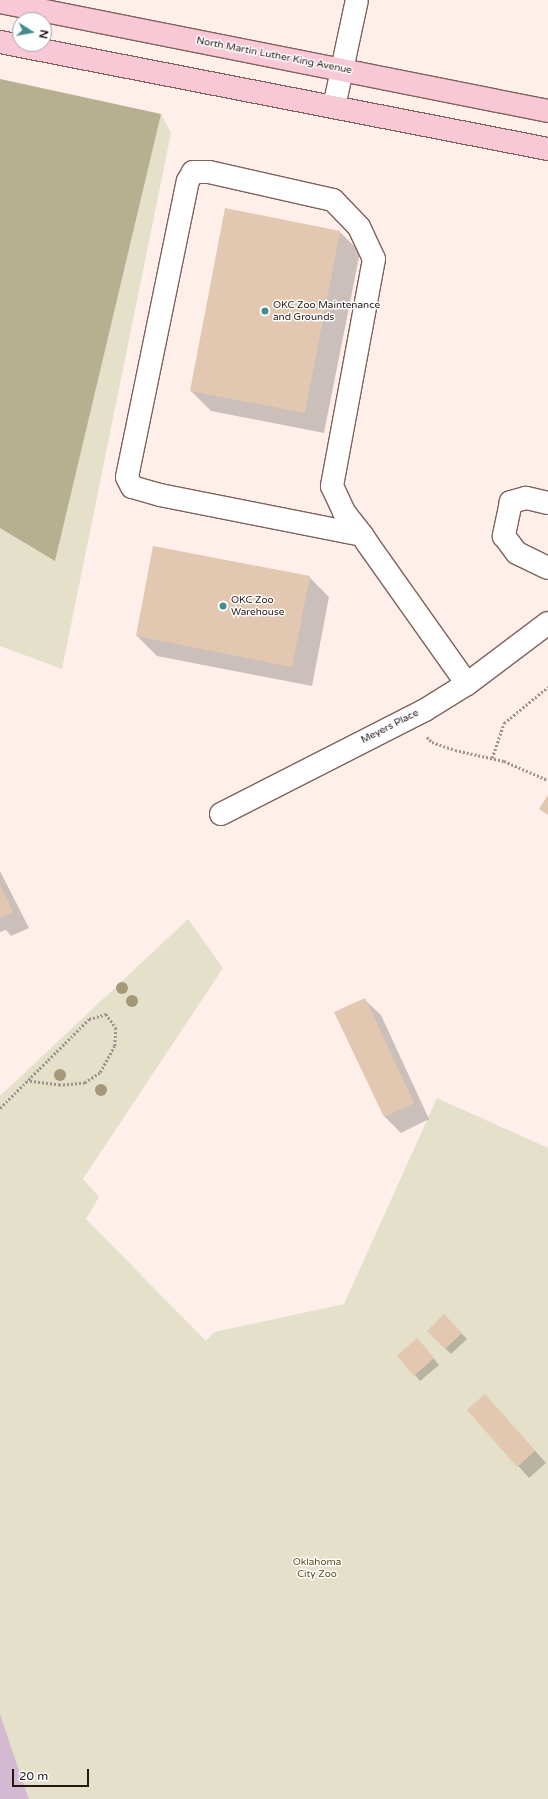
<!DOCTYPE html>
<html>
<head>
<meta charset="utf-8">
<style>
	body { margin:0 }
	#map { position:relative; width:548px; height:1799px; overflow:hidden; background:#feefeb; font-family:"Varela Round",sans-serif }
	div>[style] { position:absolute }
	[style*='--x'] { left:calc(var(--x)*1px); top:calc(var(--y)*1px); width:calc(var(--w)*1px); rotate:calc(var(--a)*1deg) }
	.green>* { inset:0; background:#e4e0ca }
	.forest>* { inset:0; background:#b6b091 }
	.water>* { inset:0; background:#d3bad2 }
	.shadow>* { inset:0; background:#0003 }
	.building>* { inset:0; background:#e2c8b0 }
	.path>* { height:2.5px; margin-top:-1.25px; transform-origin:0; background:repeating-linear-gradient(90deg,#a0928e 0 2px,transparent 0 4px) }
	.roads { filter:drop-shadow(1px 0 #80615a) drop-shadow(-1px 0 #80615a) drop-shadow(0 1px #80615a) drop-shadow(0 -1px #80615a) }
	.minor>* { height:22px; margin:-11px; padding:0 11px; transform-origin:11px; border-radius:11px; background:#fff }
	.major>* { height:22px; margin:-11px; padding:0 11px; transform-origin:11px; border-radius:11px; background:#f9c8d7 }
	.trees>* { width:12px; height:12px; margin:-6px; border-radius:50%; background:#a49878 }
	.dots>* { width:11px; height:11px; translate:-50% -50%; box-sizing:border-box; border:2px solid #fff; border-radius:50% }
	span { translate:-50% -50%; white-space:nowrap; text-align:center; line-height:1.15; -webkit-text-stroke:3px #fff; paint-order:stroke }
	.street-label { font-size:10px; color:#241714 }
	.poi-label { font-size:10px; color:#241714 }
	.left { translate:0 -50%; text-align:left }
	.park-label { font-size:10px; color:#5a501a }
	.north { position:absolute; left:12px; top:12px; width:40px; height:40px; box-sizing:border-box; background:#fff; border:1px solid #a7a2a1; border-radius:50%; rotate:101deg; font-size:11px; font-weight:700; line-height:16px; text-align:center; color:#241714 }
	.north::after { content:''; display:block; margin:auto; width:14px; height:18px; background:#448c8d; clip-path:polygon(50% 0,100% 100%,50% 72%,0 100%) }
	.scale { position:absolute; left:12px; top:1769px; width:77px; height:18px; box-sizing:border-box; border:2px solid #241714; border-top:0; padding-left:5px; font-size:12px; line-height:14px; white-space:nowrap; color:#241714; -webkit-text-stroke:3px #fff; paint-order:stroke }
</style>
</head>
<body>
<div id="map">
	<div class="green">
		<i style="clip-path:polygon(0 79px,161px 114px,171px 133px,62px 669px,0 646px)"></i>
		<i style="clip-path:polygon(188px 919px,223px 968px,83px 1179px,99px 1197px,86px 1219px,206px 1341px,214px 1332px,344px 1304px,437px 1098px,548px 1148px,548px 1799px,29px 1799px,25px 1788px,0 1799px,0 1096px)"></i>
	</div>
	<div class="forest">
		<i style="clip-path:polygon(0 79px,161px 114px,55px 561px,0 528px)"></i>
	</div>
	<div class="water">
		<i style="clip-path:polygon(0 1714px,25px 1788px,29px 1799px,0 1799px)"></i>
	</div>
	<div class="shadow">
		<i style="clip-path:polygon(340px 232px,360px 252px,324px 433px,211px 411px,191px 391px)"></i>
		<i style="clip-path:polygon(309px 577px,329px 597px,312px 686px,157px 656px,137px 636px)"></i>
		<i style="clip-path:polygon(0 871px,29px 928px,11px 936px,6px 930px,0 932px)"></i>
		<i style="clip-path:polygon(364px 999px,381px 1015px,429px 1119px,401px 1133px,384px 1116px)"></i>
		<i style="clip-path:polygon(444px 1316px,467px 1339px,451px 1354px,428px 1331px)"></i>
		<i style="clip-path:polygon(423px 1345px,439px 1365px,420px 1381px,415px 1375px)"></i>
		<i style="clip-path:polygon(496px 1407px,546px 1463px,529px 1478px,469px 1410px)"></i>
	</div>
	<div class="building">
		<i style="clip-path:polygon(225px 208px,340px 231px,305px 413px,190px 391px)"></i>
		<i style="clip-path:polygon(153px 546px,310px 576px,292px 667px,136px 636px)"></i>
		<i style="clip-path:polygon(548px 795px,548px 815px,539px 809px)"></i>
		<i style="clip-path:polygon(0 885px,13px 912px,0 918px)"></i>
		<i style="clip-path:polygon(365px 998px,414px 1103px,384px 1117px,334px 1012px)"></i>
		<i style="clip-path:polygon(444px 1314px,462px 1333px,445px 1349px,427px 1331px)"></i>
		<i style="clip-path:polygon(417px 1338px,434px 1358px,414px 1376px,397px 1356px)"></i>
		<i style="clip-path:polygon(485px 1394px,535px 1451px,517px 1467px,467px 1410px)"></i>
	</div>
	<div class="path">
		<i style="--x:427;--y:737;--w:7;--a:45"></i>
		<i style="--x:432;--y:742;--w:24;--a:19"></i>
		<i style="--x:455;--y:750;--w:50;--a:12.7"></i>
		<i style="--x:504;--y:761;--w:48;--a:23.4"></i>
		<i style="--x:492;--y:758;--w:37;--a:-71"></i>
		<i style="--x:504;--y:723;--w:57;--a:-39.3"></i>
		<i style="--x:0;--y:1108;--w:126;--a:-45"></i>
		<i style="--x:89;--y:1019;--w:18;--a:-16"></i>
		<i style="--x:106;--y:1014;--w:17;--a:54"></i>
		<i style="--x:116;--y:1028;--w:18;--a:93"></i>
		<i style="--x:115;--y:1046;--w:31;--a:119"></i>
		<i style="--x:100;--y:1073;--w:18;--a:146"></i>
		<i style="--x:85;--y:1083;--w:25;--a:175"></i>
		<i style="--x:60;--y:1085;--w:33;--a:-173"></i>
	</div>
	<div class="roads">
		<div class="minor">
			<i style="--x:334;--y:107;--w:109;--a:-77.9"></i>
			<i style="--x:548;--y:503;--w:23;--a:-167"></i>
			<i style="--x:526;--y:498;--w:16;--a:165"></i>
			<i style="--x:511;--y:502;--w:35;--a:102"></i>
			<i style="--x:504;--y:536;--w:21;--a:53"></i>
			<i style="--x:517;--y:553;--w:34;--a:26"></i>
			<i style="--x:362;--y:535;--w:206;--a:-168.8"></i>
			<i style="--x:160;--y:495;--w:29;--a:-164"></i>
			<i style="--x:132;--y:487;--w:11;--a:-117"></i>
			<i style="--x:127;--y:477;--w:302;--a:-78.4"></i>
			<i style="--x:188;--y:181;--w:10;--a:-61"></i>
			<i style="--x:193;--y:172;--w:16;--a:0"></i>
			<i style="--x:209;--y:172;--w:127;--a:12.7"></i>
			<i style="--x:333;--y:200;--w:37;--a:46"></i>
			<i style="--x:359;--y:227;--w:35;--a:65"></i>
			<i style="--x:374;--y:259;--w:231;--a:100.5"></i>
			<i style="--x:332;--y:486;--w:29;--a:65"></i>
			<i style="--x:344;--y:512;--w:29;--a:52"></i>
			<i style="--x:362;--y:535;--w:11;--a:56"></i>
			<i style="--x:368;--y:544;--w:171;--a:54.7"></i>
			<i style="--x:221;--y:814;--w:229;--a:-27"></i>
			<i style="--x:425;--y:710;--w:49;--a:-31.8"></i>
			<i style="--x:467;--y:684;--w:101;--a:-37"></i>
		</div>
		<div class="major">
			<i style="--x:0;--y:2;--w:559;--a:11.25"></i>
			<i style="--x:0;--y:42;--w:558;--a:11.05"></i>
		</div>
	</div>
	<div class="trees">
		<i style="left:122px;top:988px"></i>
		<i style="left:132px;top:1001px"></i>
		<i style="left:60px;top:1075px"></i>
		<i style="left:101px;top:1090px"></i>
	</div>
	<div class="dots">
		<i style="left:265px;top:311px;background:#448c8d"></i>
		<i style="left:223px;top:606px;background:#448c8d"></i>
	</div>
	<div class="street-label">
		<span style="left:274px;top:56px;rotate:11deg">North Martin Luther King Avenue</span>
		<span style="left:390px;top:727px;rotate:-27deg">Meyers Place</span>
	</div>
	<div class="poi-label">
		<span class="left" style="left:273px;top:311px">OKC Zoo Maintenance<br>and Grounds</span>
		<span class="left" style="left:231px;top:606px">OKC Zoo<br>Warehouse</span>
	</div>
	<div class="park-label">
		<span style="left:317px;top:1568px">Oklahoma<br>City Zoo</span>
	</div>
	<div class="north">N</div>
	<div class="scale">20 m</div>
</div>
</body>
</html>
